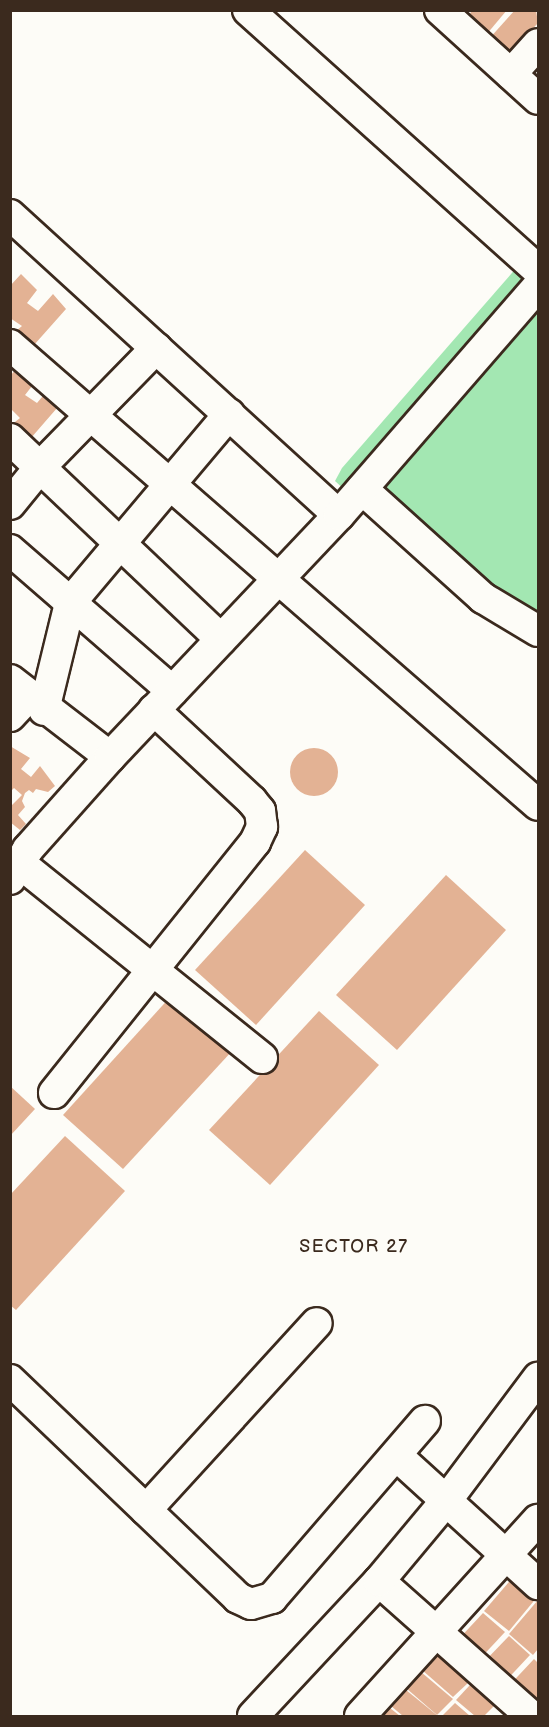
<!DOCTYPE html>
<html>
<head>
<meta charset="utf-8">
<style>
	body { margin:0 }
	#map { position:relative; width:549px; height:1727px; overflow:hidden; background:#fdfcf7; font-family:"Balsamiq Sans",sans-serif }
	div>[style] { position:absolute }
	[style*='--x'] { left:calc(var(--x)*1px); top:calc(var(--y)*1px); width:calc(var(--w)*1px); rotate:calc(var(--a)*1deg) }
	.green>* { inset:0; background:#a3e7b2 }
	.building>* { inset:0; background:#e3b294 }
	.round { border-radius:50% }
	.roads { filter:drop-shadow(2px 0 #3b2a1e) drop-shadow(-2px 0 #3b2a1e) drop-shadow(0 2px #3b2a1e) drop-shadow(0 -2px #3b2a1e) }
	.street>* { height:30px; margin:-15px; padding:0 15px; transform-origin:15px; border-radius:15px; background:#fdfcf7 }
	span { translate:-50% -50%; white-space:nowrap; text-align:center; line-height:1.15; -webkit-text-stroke:5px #fdfcf7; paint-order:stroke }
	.neighbourhood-label { font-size:18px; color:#3b2a1e; letter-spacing:1.5px }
	.frame { position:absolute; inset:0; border:12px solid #3b2a1e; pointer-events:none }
</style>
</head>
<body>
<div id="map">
	<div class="green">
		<i style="clip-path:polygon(538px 243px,538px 641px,392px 533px,335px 481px,342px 468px)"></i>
	</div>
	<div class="building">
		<i style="clip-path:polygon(473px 10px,507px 10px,486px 35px,466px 18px)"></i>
		<i style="clip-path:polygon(515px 10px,536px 10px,538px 23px,508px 56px,488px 40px)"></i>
		<i style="clip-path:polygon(21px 274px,37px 290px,27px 303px,38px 311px,53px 294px,66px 309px,26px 354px,10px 336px,22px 326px,10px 318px,10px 286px)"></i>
		<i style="clip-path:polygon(19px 366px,36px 381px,25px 395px,37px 403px,52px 385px,64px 400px,24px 446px,10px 426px,20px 418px,10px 408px,10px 376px)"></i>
		<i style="clip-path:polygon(10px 746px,30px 758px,21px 769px,31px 777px,40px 766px,55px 786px,48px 792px,36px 789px,33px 793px,29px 790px,25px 793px,22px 801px,25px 807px,18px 815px,26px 824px,20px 830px,10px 822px,10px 807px,22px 795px,14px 788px,10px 792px)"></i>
		<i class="round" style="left:290px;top:748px;width:48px;height:48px"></i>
		<i style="clip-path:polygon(305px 850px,365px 905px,256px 1025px,195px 970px)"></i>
		<i style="clip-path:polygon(446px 875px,506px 930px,397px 1050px,336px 995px)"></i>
		<i style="clip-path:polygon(172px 995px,233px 1050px,123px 1169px,63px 1115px)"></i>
		<i style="clip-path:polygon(319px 1011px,379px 1065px,270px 1185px,209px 1130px)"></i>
		<i style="clip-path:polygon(10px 1086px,35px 1109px,10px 1136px)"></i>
		<i style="clip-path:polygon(65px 1136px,125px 1191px,16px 1310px,10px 1305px,10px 1195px)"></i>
		<i style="clip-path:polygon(515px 1575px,538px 1596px,509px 1631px,484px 1611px)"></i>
		<i style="clip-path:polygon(538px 1600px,538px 1649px,533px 1655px,509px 1634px)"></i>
		<i style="clip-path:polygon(483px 1613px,505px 1632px,477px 1662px,456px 1642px)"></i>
		<i style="clip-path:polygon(509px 1636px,530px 1655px,502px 1685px,481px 1665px)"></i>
		<i style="clip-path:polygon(437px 1654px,469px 1682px,453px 1697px,422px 1670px)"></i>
		<i style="clip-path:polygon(534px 1659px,538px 1663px,538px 1696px,527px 1708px,506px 1689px)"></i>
		<i style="clip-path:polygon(421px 1672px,453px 1699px,437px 1715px,406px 1688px)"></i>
		<i style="clip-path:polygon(470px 1685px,494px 1706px,484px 1716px,475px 1716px,456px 1700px)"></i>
		<i style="clip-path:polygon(406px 1690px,438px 1716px,403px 1716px,391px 1706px)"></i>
		<i style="clip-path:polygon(455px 1703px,470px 1716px,442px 1716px)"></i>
		<i style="clip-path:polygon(390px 1708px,400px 1716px,382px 1716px)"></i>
	</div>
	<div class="roads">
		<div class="street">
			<i style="--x:248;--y:10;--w:389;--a:41.9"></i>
			<i style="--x:440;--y:10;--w:132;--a:42.2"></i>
			<i style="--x:511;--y:74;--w:40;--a:-48"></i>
			<i style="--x:10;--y:215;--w:445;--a:42.4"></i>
			<i style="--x:10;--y:345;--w:700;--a:41.06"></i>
			<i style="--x:10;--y:439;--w:291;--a:43.5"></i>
			<i style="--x:362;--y:489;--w:163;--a:42"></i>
			<i style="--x:483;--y:598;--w:64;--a:31"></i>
			<i style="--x:10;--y:504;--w:49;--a:-50.8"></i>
			<i style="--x:41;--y:466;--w:165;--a:-45.7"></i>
			<i style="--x:10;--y:550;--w:215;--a:41"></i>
			<i style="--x:10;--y:680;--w:126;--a:37.6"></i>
			<i style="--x:44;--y:710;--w:110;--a:-76.3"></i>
			<i style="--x:70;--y:603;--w:247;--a:-49.9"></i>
			<i style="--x:10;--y:716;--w:26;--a:-47"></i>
			<i style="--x:22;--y:865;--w:308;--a:38.8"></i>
			<i style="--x:10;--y:879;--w:35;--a:-59"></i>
			<i style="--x:28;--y:849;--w:123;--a:-48.3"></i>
			<i style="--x:110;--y:757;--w:333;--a:-46.6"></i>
			<i style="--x:339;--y:515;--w:303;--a:-49"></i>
			<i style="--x:54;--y:1093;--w:322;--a:-51.3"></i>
			<i style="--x:255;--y:842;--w:17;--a:-65"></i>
			<i style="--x:262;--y:827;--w:16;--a:-97"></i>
			<i style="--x:260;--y:811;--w:13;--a:-129"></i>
			<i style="--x:252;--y:801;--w:134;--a:-137.1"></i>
			<i style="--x:10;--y:1380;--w:315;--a:43.7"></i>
			<i style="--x:238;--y:1598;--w:14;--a:25"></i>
			<i style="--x:251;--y:1604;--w:22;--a:-16"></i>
			<i style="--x:272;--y:1598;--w:234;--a:-49.2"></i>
			<i style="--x:396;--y:1455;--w:192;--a:42.3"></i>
			<i style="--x:146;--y:1510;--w:253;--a:-47.6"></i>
			<i style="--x:379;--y:1581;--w:203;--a:41.6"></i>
			<i style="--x:253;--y:1716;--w:185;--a:-47"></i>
			<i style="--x:379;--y:1581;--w:104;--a:-50.1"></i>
			<i style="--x:446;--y:1501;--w:154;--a:-53.2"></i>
			<i style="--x:360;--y:1716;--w:265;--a:-47.8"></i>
		</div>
	</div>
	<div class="neighbourhood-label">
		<span style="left:354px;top:1247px">SECTOR 27</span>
	</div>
	<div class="frame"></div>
</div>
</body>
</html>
